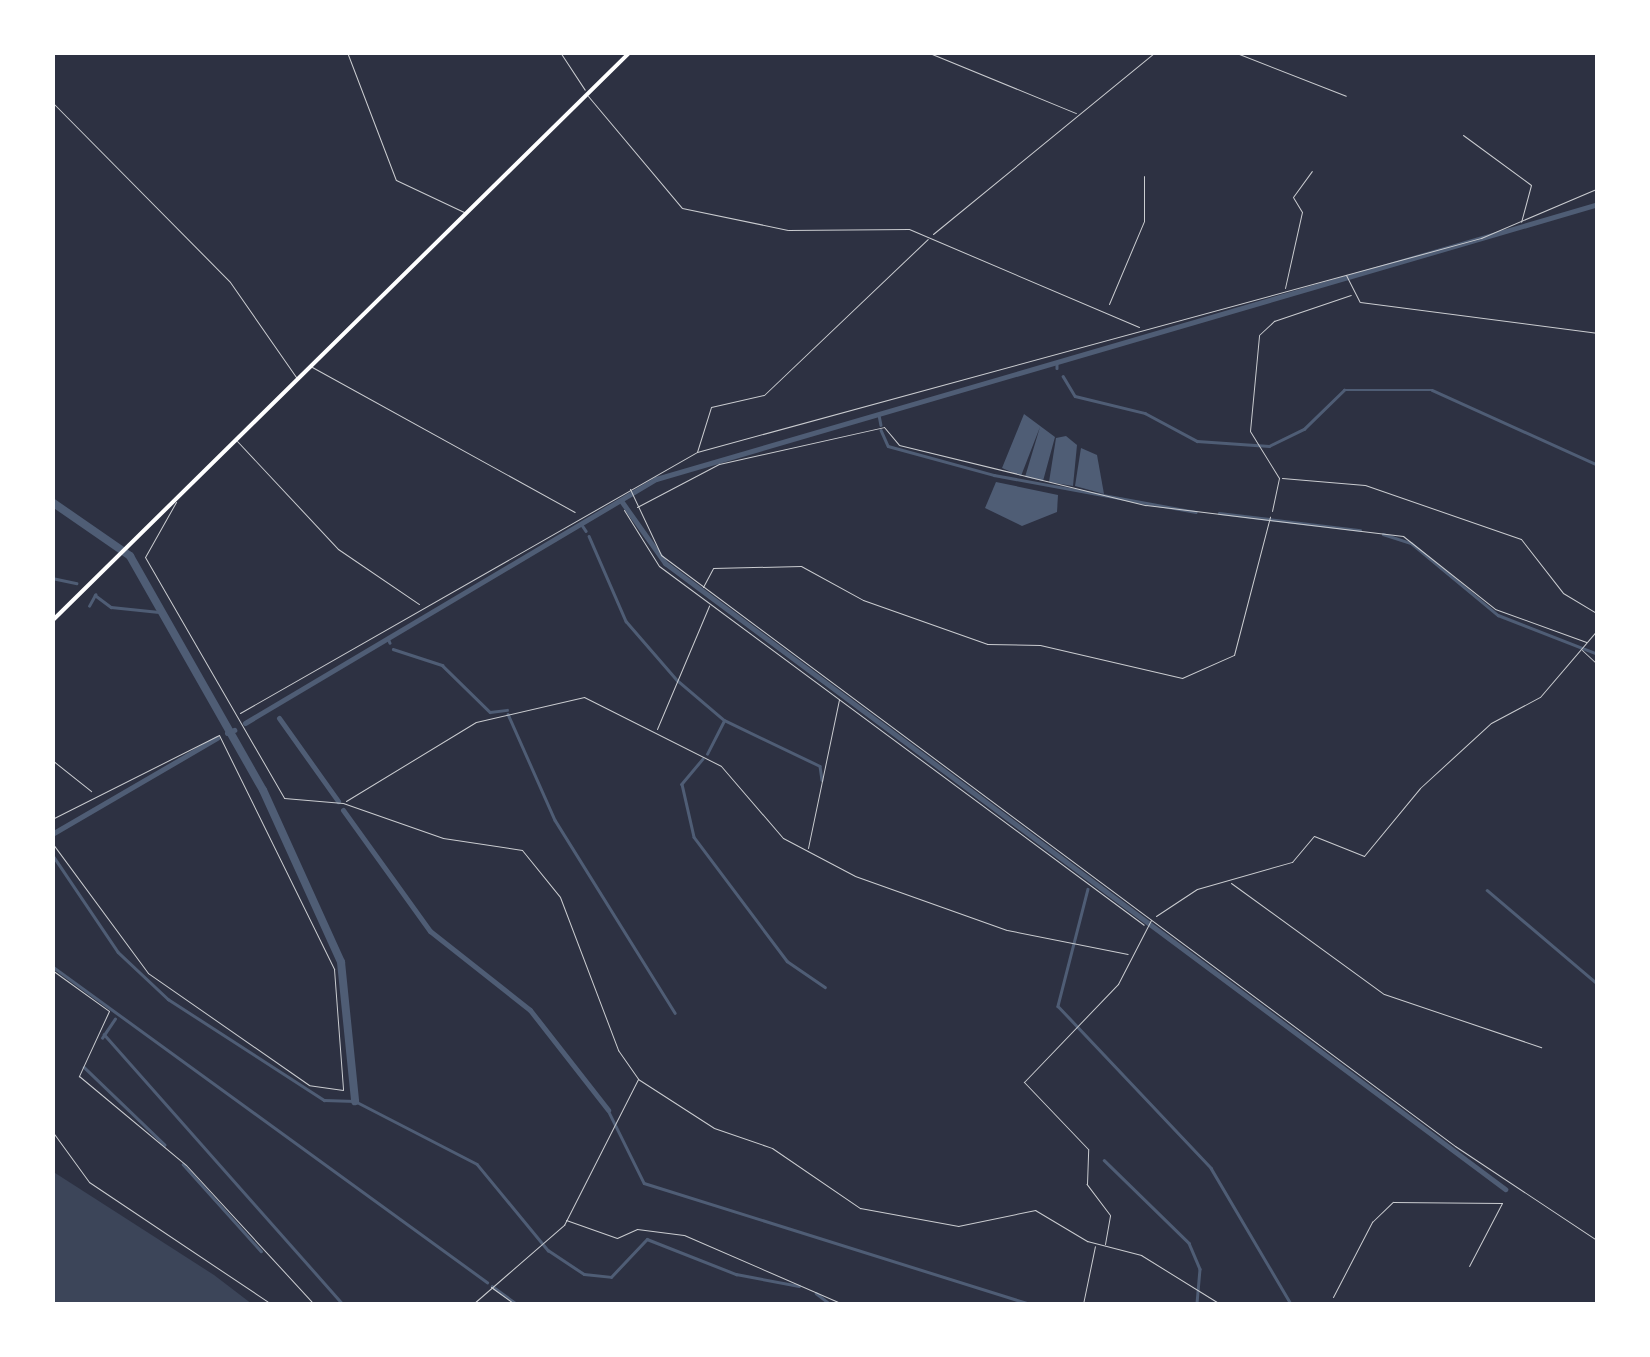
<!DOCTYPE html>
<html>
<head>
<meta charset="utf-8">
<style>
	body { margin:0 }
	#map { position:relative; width:1650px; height:1357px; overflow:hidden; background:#2d3142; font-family:Raleway,sans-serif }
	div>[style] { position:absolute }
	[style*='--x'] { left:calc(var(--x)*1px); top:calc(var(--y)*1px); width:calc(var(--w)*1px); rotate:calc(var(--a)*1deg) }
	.green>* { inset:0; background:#3c4559 }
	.water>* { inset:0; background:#4f5d75 }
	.stream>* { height:2.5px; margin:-1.25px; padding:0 1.25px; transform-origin:1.25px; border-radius:1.25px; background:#4f5d75 }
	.canal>* { height:5px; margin:-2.5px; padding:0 2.5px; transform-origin:2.5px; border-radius:2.5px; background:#4f5d75 }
	.river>* { height:8px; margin:-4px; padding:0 4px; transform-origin:4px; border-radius:4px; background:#4f5d75 }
	.minor>* { height:1px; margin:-0.5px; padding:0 0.5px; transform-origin:0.5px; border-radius:0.5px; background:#caccd0 }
	.trunk>* { height:4px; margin:-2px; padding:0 2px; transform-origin:2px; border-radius:2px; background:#fff }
	span { translate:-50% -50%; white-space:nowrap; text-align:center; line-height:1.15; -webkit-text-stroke:9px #fff; paint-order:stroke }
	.frame { position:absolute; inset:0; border:55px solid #fff; pointer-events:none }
</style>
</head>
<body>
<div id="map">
	<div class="green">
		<i style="clip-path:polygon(52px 1171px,214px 1275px,252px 1304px,53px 1304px)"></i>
	</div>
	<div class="water">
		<i style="clip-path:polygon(1024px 414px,1055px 437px,1043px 481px,1025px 477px,1040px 427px,1021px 476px,1002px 468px)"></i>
		<i style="clip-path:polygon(1066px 436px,1077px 445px,1073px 486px,1049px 482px,1056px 438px)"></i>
		<i style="clip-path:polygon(1081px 448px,1097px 455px,1104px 494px,1075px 486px)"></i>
		<i style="clip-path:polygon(996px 482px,1058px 495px,1057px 512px,1022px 526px,985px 508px)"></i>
	</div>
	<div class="stream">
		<i style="--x:1057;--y:362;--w:6;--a:90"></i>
		<i style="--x:1063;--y:376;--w:23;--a:59"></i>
		<i style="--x:1075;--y:396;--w:72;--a:13.7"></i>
		<i style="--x:1145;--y:413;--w:59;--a:28.3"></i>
		<i style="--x:1197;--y:441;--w:72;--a:4"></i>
		<i style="--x:1269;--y:446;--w:39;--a:-26"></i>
		<i style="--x:1304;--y:429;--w:56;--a:-44.3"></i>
		<i style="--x:1344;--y:390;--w:88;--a:0"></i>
		<i style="--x:1432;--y:390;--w:182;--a:24.3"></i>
		<i style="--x:879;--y:415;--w:10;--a:79"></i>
		<i style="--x:881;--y:430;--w:17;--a:66"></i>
		<i style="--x:888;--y:446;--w:110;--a:15.3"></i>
		<i style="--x:994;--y:475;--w:205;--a:10.4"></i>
		<i style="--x:1219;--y:513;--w:142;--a:6.9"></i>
		<i style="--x:582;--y:525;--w:7;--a:56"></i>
		<i style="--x:1383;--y:534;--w:29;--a:18"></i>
		<i style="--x:1411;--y:543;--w:113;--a:39.6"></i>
		<i style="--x:1498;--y:615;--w:107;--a:21.3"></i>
		<i style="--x:589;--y:536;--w:93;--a:66.5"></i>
		<i style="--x:626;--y:621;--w:78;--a:49.2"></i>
		<i style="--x:677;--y:680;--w:62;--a:40.4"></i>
		<i style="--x:724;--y:720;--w:106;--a:25.6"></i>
		<i style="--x:820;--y:766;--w:14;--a:82"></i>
		<i style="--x:52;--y:578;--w:25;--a:12"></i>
		<i style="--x:89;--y:606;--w:13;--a:-61"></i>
		<i style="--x:95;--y:595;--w:20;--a:37"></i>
		<i style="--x:111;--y:607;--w:48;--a:5.9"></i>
		<i style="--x:388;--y:638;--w:5;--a:68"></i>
		<i style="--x:393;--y:649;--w:52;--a:18.1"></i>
		<i style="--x:442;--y:665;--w:67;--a:44.4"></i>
		<i style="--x:490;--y:712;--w:17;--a:-7"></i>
		<i style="--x:508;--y:714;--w:116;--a:66.1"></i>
		<i style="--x:555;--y:820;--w:227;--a:58.1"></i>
		<i style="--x:707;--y:754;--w:37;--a:-63"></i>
		<i style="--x:703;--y:759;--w:33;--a:130"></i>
		<i style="--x:682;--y:784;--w:54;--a:77.2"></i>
		<i style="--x:694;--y:837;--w:155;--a:53.1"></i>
		<i style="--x:787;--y:961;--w:46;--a:34.4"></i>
		<i style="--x:52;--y:854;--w:118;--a:56"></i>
		<i style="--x:118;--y:952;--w:69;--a:43.2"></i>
		<i style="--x:168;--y:999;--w:186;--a:32.9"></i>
		<i style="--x:324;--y:1100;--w:31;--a:2"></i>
		<i style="--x:355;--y:1101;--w:137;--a:27.3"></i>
		<i style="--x:477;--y:1164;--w:112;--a:50.5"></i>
		<i style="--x:548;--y:1250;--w:43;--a:33.7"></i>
		<i style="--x:584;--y:1274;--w:27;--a:6"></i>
		<i style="--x:611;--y:1277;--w:52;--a:-46.5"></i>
		<i style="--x:647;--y:1239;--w:96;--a:21.5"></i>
		<i style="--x:736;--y:1274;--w:64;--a:10.8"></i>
		<i style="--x:1088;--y:889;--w:121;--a:104.4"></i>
		<i style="--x:1058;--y:1006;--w:223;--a:46.6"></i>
		<i style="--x:1211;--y:1168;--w:158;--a:59.5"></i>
		<i style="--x:1487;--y:890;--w:145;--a:40.3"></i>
		<i style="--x:52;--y:966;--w:538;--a:36"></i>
		<i style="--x:104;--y:1034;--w:361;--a:48.5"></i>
		<i style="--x:102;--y:1038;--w:23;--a:-56"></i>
		<i style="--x:84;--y:1067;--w:112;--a:43.9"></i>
		<i style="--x:608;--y:1110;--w:81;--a:63.7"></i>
		<i style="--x:644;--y:1183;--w:405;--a:17.4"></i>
		<i style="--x:1104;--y:1160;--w:119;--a:44.3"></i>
		<i style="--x:1189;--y:1243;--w:28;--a:67"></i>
		<i style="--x:1200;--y:1269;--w:35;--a:95"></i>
		<i style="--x:183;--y:1164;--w:117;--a:48.1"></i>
		<i style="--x:492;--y:1286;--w:31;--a:36"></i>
		<i style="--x:816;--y:1293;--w:18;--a:38"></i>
	</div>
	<div class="canal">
		<i style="--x:622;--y:502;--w:75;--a:54.8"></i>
		<i style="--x:665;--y:563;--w:1048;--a:36.69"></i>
		<i style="--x:279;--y:718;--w:102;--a:54.6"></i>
		<i style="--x:245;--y:723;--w:478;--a:-30.7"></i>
		<i style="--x:656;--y:479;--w:981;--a:-16.27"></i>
		<i style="--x:227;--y:733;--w:8;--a:-23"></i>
		<i style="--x:343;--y:810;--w:149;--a:54.3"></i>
		<i style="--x:430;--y:931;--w:127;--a:38.3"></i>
		<i style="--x:530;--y:1010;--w:127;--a:52"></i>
		<i style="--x:52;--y:834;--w:191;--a:-30.2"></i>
	</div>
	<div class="river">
		<i style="--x:52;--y:502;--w:95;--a:34.7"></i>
		<i style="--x:130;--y:556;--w:269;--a:60.4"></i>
		<i style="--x:263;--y:790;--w:189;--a:65.6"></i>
		<i style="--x:341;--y:962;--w:140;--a:84.2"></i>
	</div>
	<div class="minor">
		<i style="--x:347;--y:52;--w:137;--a:69.1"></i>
		<i style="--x:396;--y:180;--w:75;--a:25.2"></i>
		<i style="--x:560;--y:52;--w:45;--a:56.7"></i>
		<i style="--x:927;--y:52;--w:161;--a:22.3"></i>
		<i style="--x:1234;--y:52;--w:120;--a:21.4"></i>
		<i style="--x:588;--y:96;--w:146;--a:50"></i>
		<i style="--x:682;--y:208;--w:108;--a:11.7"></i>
		<i style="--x:788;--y:230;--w:121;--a:-0.5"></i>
		<i style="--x:909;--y:229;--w:250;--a:23.1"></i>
		<i style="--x:52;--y:102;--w:253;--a:45.3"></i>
		<i style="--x:230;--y:282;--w:116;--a:55.2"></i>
		<i style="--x:1463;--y:135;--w:84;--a:36.3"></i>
		<i style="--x:1531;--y:185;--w:38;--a:105"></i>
		<i style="--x:933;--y:234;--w:287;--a:-39.3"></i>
		<i style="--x:1346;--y:275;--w:30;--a:63"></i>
		<i style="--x:1360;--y:302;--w:240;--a:7.4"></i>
		<i style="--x:1285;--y:288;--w:78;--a:-77.4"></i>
		<i style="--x:1302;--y:212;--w:17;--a:-121"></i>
		<i style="--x:1293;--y:197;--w:32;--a:-54"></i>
		<i style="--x:1109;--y:304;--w:90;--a:-67.1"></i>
		<i style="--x:1144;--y:221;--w:45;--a:-90"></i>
		<i style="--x:312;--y:367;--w:300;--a:28.9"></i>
		<i style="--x:237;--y:441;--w:148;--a:46.9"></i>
		<i style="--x:338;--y:549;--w:98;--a:34.2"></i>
		<i style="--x:697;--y:452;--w:47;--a:-72.7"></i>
		<i style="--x:711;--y:407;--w:54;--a:-12.8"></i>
		<i style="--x:764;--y:395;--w:226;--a:-43.6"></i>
		<i style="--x:1282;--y:478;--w:83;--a:4.8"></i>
		<i style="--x:1365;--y:485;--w:165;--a:19.1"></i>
		<i style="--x:1521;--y:539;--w:68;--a:52.1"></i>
		<i style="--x:1563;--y:593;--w:41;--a:31"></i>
		<i style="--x:630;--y:489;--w:73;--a:64.8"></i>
		<i style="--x:661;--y:555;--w:990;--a:36.66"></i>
		<i style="--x:1455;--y:1146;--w:172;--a:33.6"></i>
		<i style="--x:176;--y:502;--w:63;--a:119.4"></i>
		<i style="--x:145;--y:557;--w:278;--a:60"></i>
		<i style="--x:284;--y:798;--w:59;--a:4.8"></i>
		<i style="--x:343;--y:803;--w:106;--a:19.3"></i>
		<i style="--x:443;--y:838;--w:80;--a:8.6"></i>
		<i style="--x:522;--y:850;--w:60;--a:51"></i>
		<i style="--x:560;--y:897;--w:164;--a:69.2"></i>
		<i style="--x:618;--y:1050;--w:35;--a:55"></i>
		<i style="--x:638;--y:1079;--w:90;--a:32.8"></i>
		<i style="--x:714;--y:1128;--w:61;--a:19"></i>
		<i style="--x:772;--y:1148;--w:107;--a:34.3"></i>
		<i style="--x:860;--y:1208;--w:100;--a:10.4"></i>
		<i style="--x:958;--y:1226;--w:79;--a:-11.7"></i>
		<i style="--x:1035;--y:1210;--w:61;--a:30.8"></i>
		<i style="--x:1087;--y:1241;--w:56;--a:14.5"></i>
		<i style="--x:1141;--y:1255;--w:93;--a:31.8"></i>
		<i style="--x:637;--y:507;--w:93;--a:-27.7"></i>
		<i style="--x:719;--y:464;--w:169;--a:-12.6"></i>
		<i style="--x:884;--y:427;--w:23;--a:50"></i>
		<i style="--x:899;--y:445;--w:254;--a:13.7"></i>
		<i style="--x:1146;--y:505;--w:259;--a:6.9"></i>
		<i style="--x:1403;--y:536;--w:117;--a:38.4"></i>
		<i style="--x:1495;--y:609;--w:97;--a:19.9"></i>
		<i style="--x:624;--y:510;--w:66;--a:58"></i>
		<i style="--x:659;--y:566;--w:603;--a:36.51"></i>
		<i style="--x:1272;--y:511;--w:34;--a:-78"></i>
		<i style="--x:1279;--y:478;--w:55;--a:-121.7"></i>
		<i style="--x:1250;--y:431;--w:96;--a:-84.6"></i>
		<i style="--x:1259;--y:335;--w:21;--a:-43"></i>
		<i style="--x:1274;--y:321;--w:81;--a:-18.7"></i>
		<i style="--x:703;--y:587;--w:21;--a:-62"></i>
		<i style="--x:713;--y:568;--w:88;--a:-1.3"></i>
		<i style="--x:801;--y:566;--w:71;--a:28.7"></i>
		<i style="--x:863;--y:600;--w:132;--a:19.5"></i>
		<i style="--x:987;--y:644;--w:53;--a:1.1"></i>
		<i style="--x:1040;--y:645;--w:146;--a:13.1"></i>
		<i style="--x:1182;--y:678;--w:57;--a:-23.9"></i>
		<i style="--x:1234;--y:655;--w:143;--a:-75.4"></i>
		<i style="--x:1582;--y:650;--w:22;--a:43"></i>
		<i style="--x:240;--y:713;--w:526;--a:-29.73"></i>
		<i style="--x:697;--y:452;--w:813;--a:-15.27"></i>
		<i style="--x:1481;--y:238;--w:127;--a:-23.1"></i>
		<i style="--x:657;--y:729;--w:134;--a:-67.1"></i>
		<i style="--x:52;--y:760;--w:50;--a:38.5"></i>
		<i style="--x:346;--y:801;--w:152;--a:-31.3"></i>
		<i style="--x:476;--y:722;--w:111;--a:-13"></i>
		<i style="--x:584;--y:697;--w:153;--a:26.7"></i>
		<i style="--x:721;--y:766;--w:95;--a:49.3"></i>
		<i style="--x:783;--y:838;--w:81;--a:27.8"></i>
		<i style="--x:855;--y:876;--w:161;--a:19.6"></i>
		<i style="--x:1007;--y:930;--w:123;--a:11.2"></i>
		<i style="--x:52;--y:819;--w:187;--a:-26.7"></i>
		<i style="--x:219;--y:735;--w:261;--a:63.8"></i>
		<i style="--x:334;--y:969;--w:121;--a:85.7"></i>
		<i style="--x:343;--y:1090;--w:34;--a:-172"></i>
		<i style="--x:309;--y:1085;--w:196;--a:-145.2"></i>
		<i style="--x:148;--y:973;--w:162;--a:-126.4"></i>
		<i style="--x:808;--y:848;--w:152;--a:-78.2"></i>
		<i style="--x:1231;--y:883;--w:189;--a:36"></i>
		<i style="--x:1384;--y:994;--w:166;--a:18.7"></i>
		<i style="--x:1156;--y:916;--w:49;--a:-33.4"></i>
		<i style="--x:1197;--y:889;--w:99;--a:-15.9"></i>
		<i style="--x:1292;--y:862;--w:34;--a:-50"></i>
		<i style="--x:1314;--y:836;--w:54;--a:21.8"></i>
		<i style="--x:1364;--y:856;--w:88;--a:-50.5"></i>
		<i style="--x:1420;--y:788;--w:96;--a:-42.5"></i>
		<i style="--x:1491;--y:723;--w:55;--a:-28"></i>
		<i style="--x:1540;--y:697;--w:89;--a:-49.5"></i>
		<i style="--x:52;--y:970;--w:70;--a:35.7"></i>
		<i style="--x:109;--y:1011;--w:72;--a:114.8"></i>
		<i style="--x:79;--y:1076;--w:139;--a:39.8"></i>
		<i style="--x:186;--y:1165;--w:189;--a:47.4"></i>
		<i style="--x:52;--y:1131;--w:63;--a:54"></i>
		<i style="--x:89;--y:1182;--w:219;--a:33.8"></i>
		<i style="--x:566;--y:1220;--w:54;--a:19.4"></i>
		<i style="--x:617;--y:1238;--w:22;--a:-24"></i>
		<i style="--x:637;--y:1229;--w:47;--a:7.3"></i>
		<i style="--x:684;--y:1235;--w:173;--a:23.5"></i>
		<i style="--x:1105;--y:1244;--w:29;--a:-80"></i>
		<i style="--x:1110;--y:1215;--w:39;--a:-127"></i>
		<i style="--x:1087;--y:1184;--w:35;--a:-88"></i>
		<i style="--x:1088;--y:1149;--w:93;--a:-133.7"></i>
		<i style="--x:1024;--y:1082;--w:136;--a:-46.2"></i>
		<i style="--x:1118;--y:984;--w:72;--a:-62.7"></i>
		<i style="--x:491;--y:1287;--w:29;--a:36"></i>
		<i style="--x:1333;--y:1297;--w:85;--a:-62.5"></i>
		<i style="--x:1372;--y:1222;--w:29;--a:-44"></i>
		<i style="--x:1393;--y:1202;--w:109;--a:0.5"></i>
		<i style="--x:1502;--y:1203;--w:71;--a:117.6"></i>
		<i style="--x:473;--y:1304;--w:121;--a:-41"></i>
		<i style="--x:564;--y:1225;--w:164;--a:-63.1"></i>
		<i style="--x:1083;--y:1304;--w:59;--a:-78.3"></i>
	</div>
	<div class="trunk">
		<i style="--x:52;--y:621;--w:811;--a:-44.55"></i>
	</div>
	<div class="frame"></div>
</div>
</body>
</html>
